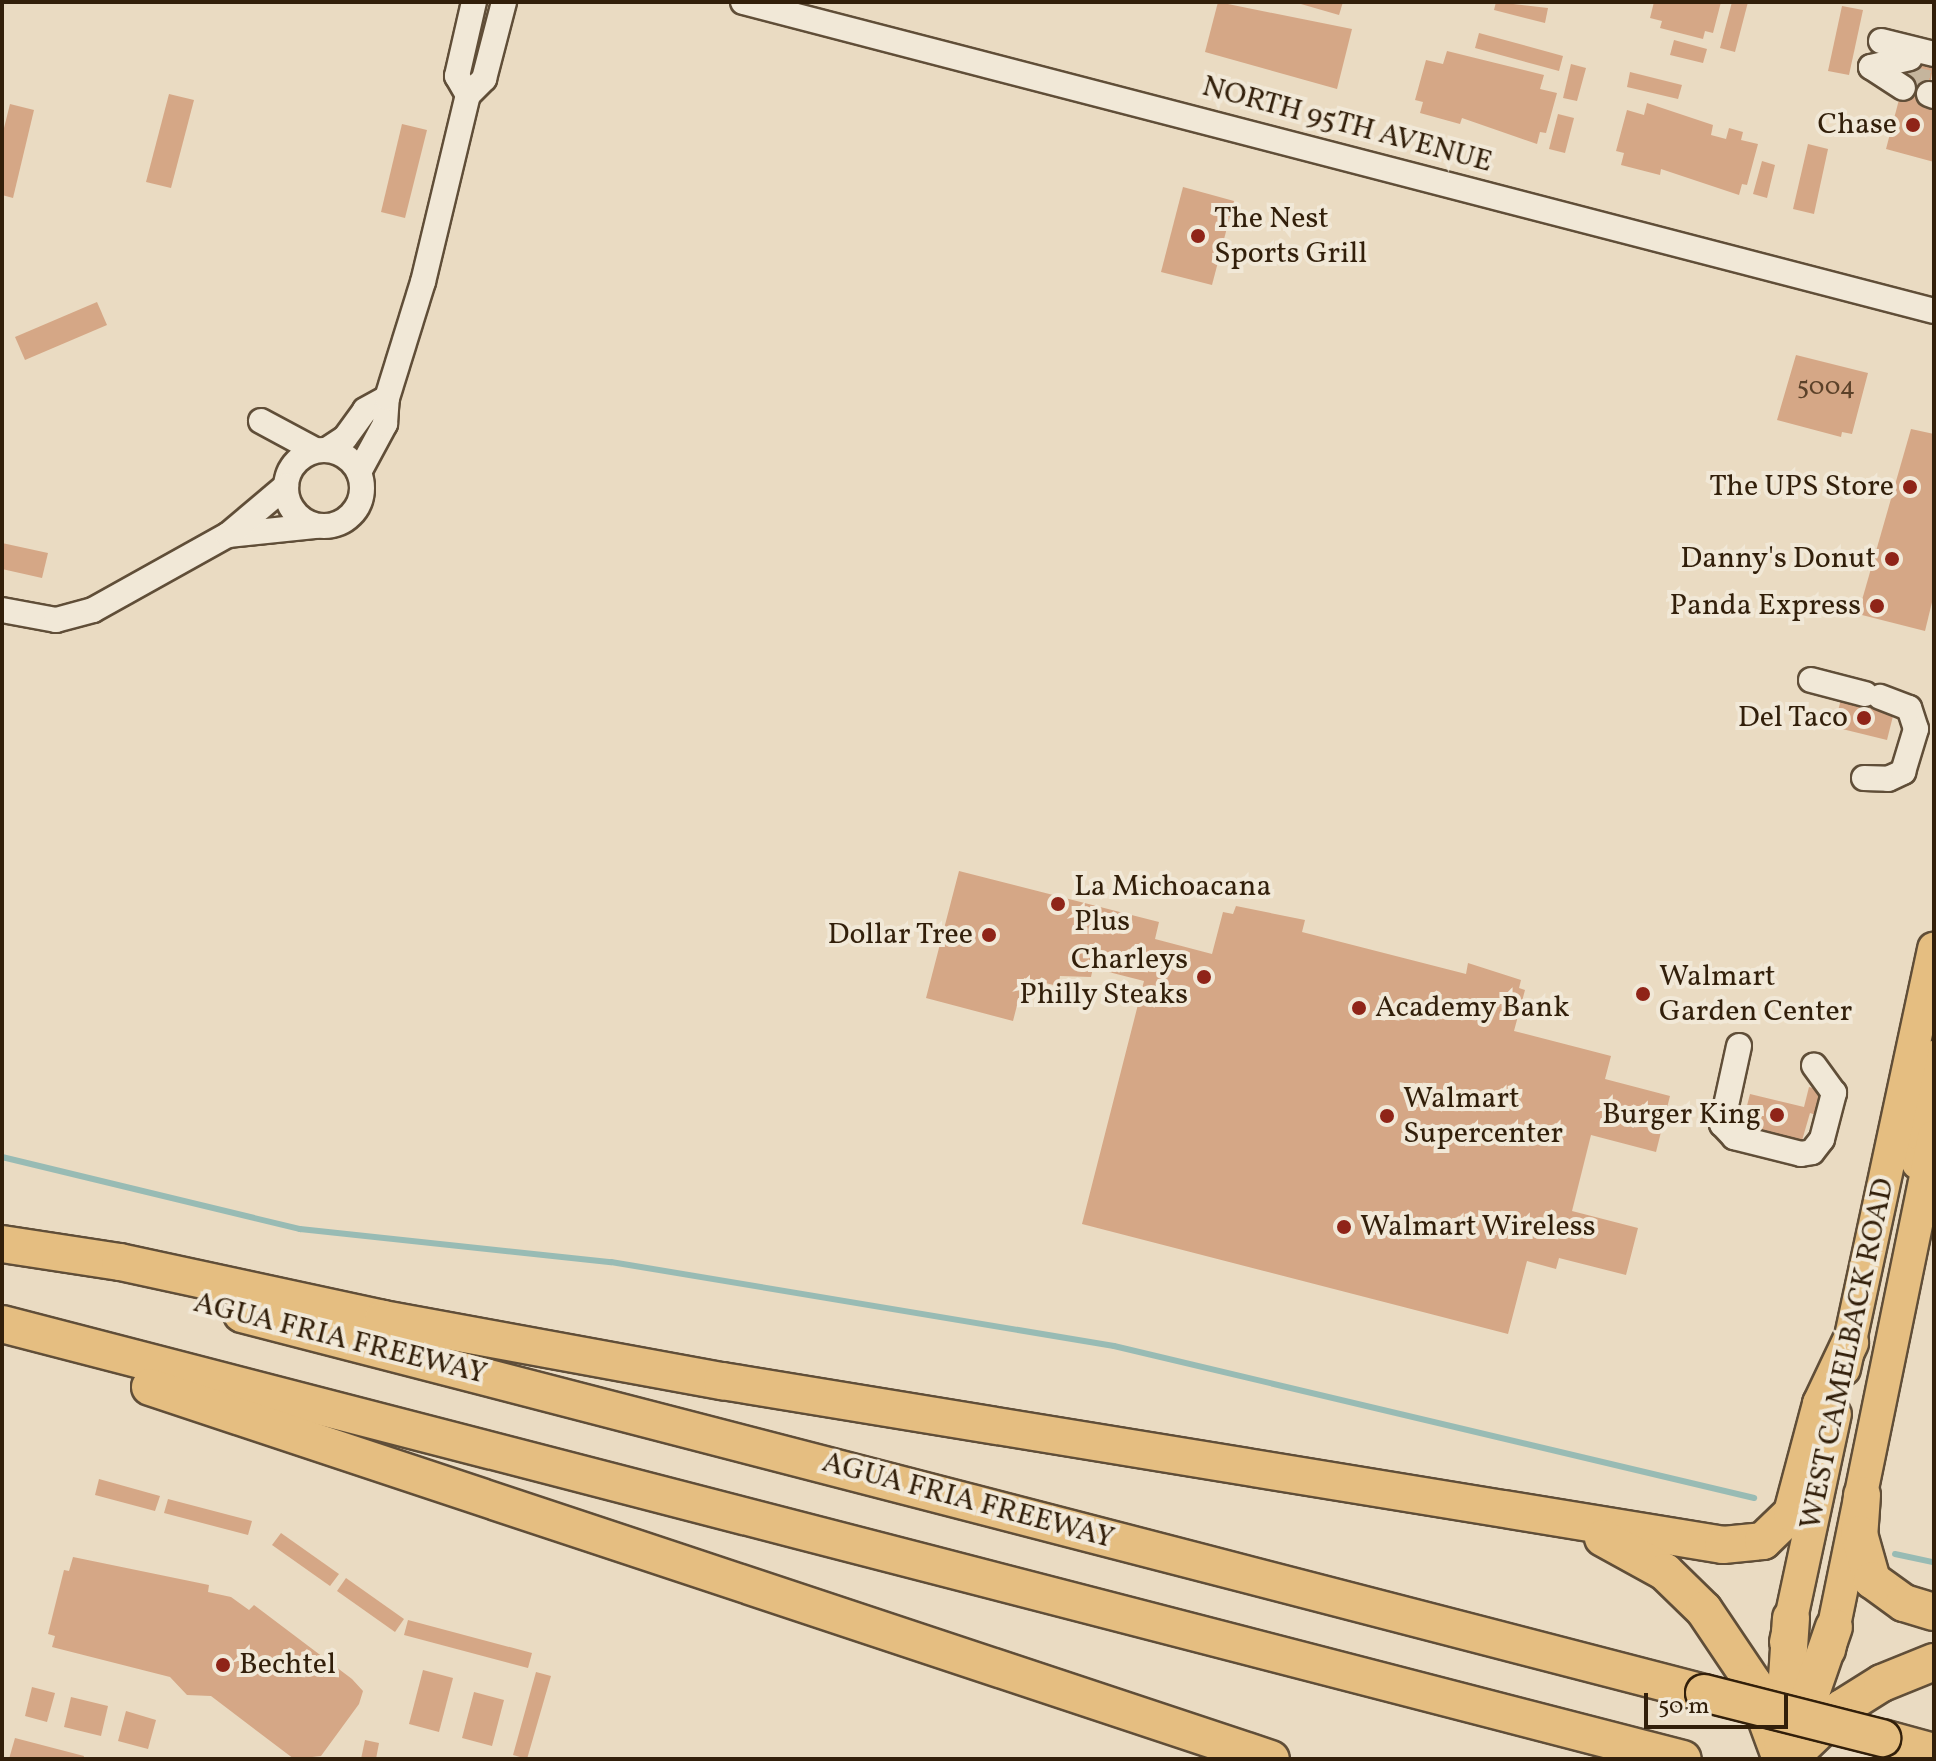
<!DOCTYPE html>
<html>
<head>
<meta charset="utf-8">
<style>
	body { margin:0 }
	#map { position:relative; width:1936px; height:1761px; overflow:hidden; background:#eadbc2; font-family:Vollkorn,serif }
	div>[style] { position:absolute }
	[style*='--x'] { left:calc(var(--x)*1px); top:calc(var(--y)*1px); width:calc(var(--w)*1px); rotate:calc(var(--a)*1deg) }
	.stream>* { height:6px; margin:-3px; padding:0 3px; transform-origin:3px; border-radius:3px; background:#98bbb4 }
	.building>* { inset:0; background:#d5a786 }
	.minor-tunnel>* { height:24px; margin-top:-12px; transform-origin:0; background:repeating-linear-gradient(90deg,#c5b59d 0 24px,transparent 0 36px) }
	.roads { filter:drop-shadow(2px 0 #604e38) drop-shadow(-2px 0 #604e38) drop-shadow(0 2px #604e38) drop-shadow(0 -2px #604e38) }
	.minor>* { height:24px; margin:-12px; padding:0 12px; transform-origin:12px; border-radius:12px; background:#f1e8d7 }
	.minor>.ring { margin:-12px; padding:0; box-sizing:content-box; background:none; border:24px solid #f1e8d7; border-radius:50% }
	.major>* { height:32px; margin:-16px; padding:0 16px; transform-origin:16px; border-radius:16px; background:#e5be81 }
	.highway>* { height:36px; margin:-18px; padding:0 18px; transform-origin:18px; border-radius:18px; background:#e5be81 }
	.bridges { filter:drop-shadow(2px 0 #321f0a) drop-shadow(-2px 0 #321f0a) drop-shadow(0 2px #321f0a) drop-shadow(0 -2px #321f0a) }
	.highway-bridge>* { height:36px; margin:-18px; padding:0 18px; transform-origin:18px; border-radius:18px; background:#e5be81 }
	.dots>* { width:22px; height:22px; translate:-50% -50%; box-sizing:border-box; border:4px solid #f1e8d7; border-radius:50% }
	span { translate:-50% -50%; white-space:nowrap; text-align:center; line-height:1.15; -webkit-text-stroke:8px #f1e8d7; paint-order:stroke }
	.number-label { font-size:26px; color:#5b4129 }
	.number-label span { -webkit-text-stroke-width:0 }
	.street-label { font-size:30px; color:#321f0a }
	.poi-label { font-size:30px; color:#321f0a }
	.right { translate:-100% -50%; text-align:right }
	.left { translate:0 -50%; text-align:left }
	.frame { position:absolute; inset:0; border:4px solid #321f0a; pointer-events:none }
	.scale { position:absolute; left:1644px; top:1693px; width:144px; height:36px; box-sizing:border-box; border:4px solid #321f0a; border-top:0; padding-left:10px; font-size:24px; line-height:28px; white-space:nowrap; color:#321f0a; -webkit-text-stroke:6px #f1e8d7; paint-order:stroke }
</style>
</head>
<body>
<div id="map">
	<div class="stream">
		<i style="--x:2;--y:1157;--w:307;--a:13.6"></i>
		<i style="--x:300;--y:1229;--w:313;--a:6.1"></i>
		<i style="--x:611;--y:1262;--w:510;--a:9.48"></i>
		<i style="--x:1114;--y:1346;--w:658;--a:13.36"></i>
		<i style="--x:1895;--y:1554;--w:40;--a:12"></i>
	</div>
	<div class="building">
		<i style="clip-path:polygon(1218px 2px,1352px 29px,1337px 89px,1205px 52px)"></i>
		<i style="clip-path:polygon(1294px 2px,1343px 2px,1339px 15px)"></i>
		<i style="clip-path:polygon(1496px 2px,1548px 8px,1545px 23px,1494px 10px)"></i>
		<i style="clip-path:polygon(1654px 2px,1721px 2px,1713px 33px,1705px 31px,1703px 39px,1660px 28px,1662px 21px,1650px 18px)"></i>
		<i style="clip-path:polygon(1732px 2px,1748px 2px,1735px 52px,1720px 48px)"></i>
		<i style="clip-path:polygon(1842px 6px,1863px 10px,1849px 75px,1828px 71px)"></i>
		<i style="clip-path:polygon(1479px 33px,1563px 56px,1559px 71px,1475px 48px)"></i>
		<i style="clip-path:polygon(1674px 40px,1707px 49px,1703px 63px,1670px 55px)"></i>
		<i style="clip-path:polygon(1447px 51px,1544px 75px,1540px 89px,1557px 93px,1546px 133px,1540px 132px,1537px 144px,1462px 118px,1460px 124px,1420px 113px,1423px 102px,1415px 100px,1426px 60px,1443px 64px)"></i>
		<i style="clip-path:polygon(1911px 54px,1934px 60px,1928px 99px,1934px 100px,1934px 162px,1886px 149px)"></i>
		<i style="clip-path:polygon(1571px 64px,1586px 68px,1577px 101px,1563px 98px)"></i>
		<i style="clip-path:polygon(1630px 72px,1682px 85px,1678px 99px,1627px 87px)"></i>
		<i style="clip-path:polygon(169px 94px,194px 100px,171px 188px,146px 182px)"></i>
		<i style="clip-path:polygon(1647px 103px,1713px 125px,1711px 135px,1726px 139px,1729px 128px,1743px 132px,1741px 140px,1758px 144px,1747px 185px,1742px 184px,1739px 195px,1661px 169px,1660px 175px,1621px 165px,1624px 153px,1616px 151px,1627px 110px,1644px 115px)"></i>
		<i style="clip-path:polygon(10px 104px,34px 110px,13px 198px,2px 195px,2px 136px)"></i>
		<i style="clip-path:polygon(1558px 114px,1574px 118px,1565px 153px,1549px 149px)"></i>
		<i style="clip-path:polygon(402px 124px,427px 130px,405px 218px,381px 212px)"></i>
		<i style="clip-path:polygon(1808px 144px,1828px 149px,1814px 214px,1793px 209px)"></i>
		<i style="clip-path:polygon(1762px 161px,1775px 165px,1767px 198px,1753px 194px)"></i>
		<i style="clip-path:polygon(1183px 187px,1234px 201px,1212px 285px,1161px 272px)"></i>
		<i style="clip-path:polygon(97px 302px,107px 325px,25px 360px,15px 337px)"></i>
		<i style="clip-path:polygon(1796px 355px,1868px 373px,1852px 434px,1842px 432px,1841px 437px,1777px 420px)"></i>
		<i style="clip-path:polygon(1911px 429px,1934px 434px,1934px 594px,1925px 631px,1858px 614px)"></i>
		<i style="clip-path:polygon(2px 543px,48px 553px,42px 578px,2px 569px)"></i>
		<i style="clip-path:polygon(1868px 683px,1883px 687px,1895px 708px,1887px 740px,1834px 727px,1842px 695px)"></i>
		<i style="clip-path:polygon(959px 871px,1159px 922px,1155px 939px,1212px 954px,1223px 912px,1233px 914px,1236px 906px,1305px 920px,1302px 932px,1466px 974px,1468px 963px,1521px 980px,1519px 988px,1525px 990px,1514px 1031px,1611px 1056px,1605px 1079px,1670px 1096px,1656px 1152px,1591px 1135px,1572px 1211px,1638px 1228px,1626px 1275px,1559px 1258px,1556px 1269px,1527px 1261px,1508px 1334px,1082px 1224px,1144px 981px,1093px 968px,1091px 977px,1060px 976px,1058px 986px,1024px 978px,1013px 1021px,926px 998px)"></i>
		<i style="clip-path:polygon(1809px 1087px,1828px 1092px,1822px 1117px,1810px 1113px,1801px 1144px,1741px 1129px,1750px 1094px,1804px 1107px)"></i>
		<i style="clip-path:polygon(99px 1479px,160px 1496px,155px 1511px,95px 1495px)"></i>
		<i style="clip-path:polygon(168px 1499px,252px 1521px,248px 1535px,164px 1513px)"></i>
		<i style="clip-path:polygon(281px 1533px,339px 1574px,330px 1586px,272px 1545px)"></i>
		<i style="clip-path:polygon(73px 1557px,209px 1585px,208px 1592px,231px 1597px,249px 1610px,254px 1605px,352px 1679px,363px 1691px,359px 1704px,321px 1756px,294px 1759px,211px 1696px,187px 1695px,170px 1677px,52px 1647px,55px 1636px,48px 1634px,64px 1570px,69px 1571px)"></i>
		<i style="clip-path:polygon(346px 1578px,404px 1619px,395px 1632px,337px 1591px)"></i>
		<i style="clip-path:polygon(408px 1620px,532px 1653px,528px 1668px,404px 1635px)"></i>
		<i style="clip-path:polygon(423px 1670px,453px 1678px,439px 1732px,409px 1724px)"></i>
		<i style="clip-path:polygon(536px 1672px,551px 1676px,527px 1759px,513px 1755px)"></i>
		<i style="clip-path:polygon(32px 1687px,55px 1693px,47px 1722px,25px 1716px)"></i>
		<i style="clip-path:polygon(474px 1692px,504px 1700px,492px 1746px,462px 1738px)"></i>
		<i style="clip-path:polygon(71px 1697px,108px 1706px,101px 1736px,64px 1727px)"></i>
		<i style="clip-path:polygon(126px 1711px,156px 1720px,148px 1749px,118px 1741px)"></i>
		<i style="clip-path:polygon(15px 1738px,84px 1756px,83px 1759px,9px 1759px)"></i>
		<i style="clip-path:polygon(365px 1740px,379px 1743px,376px 1759px,361px 1759px)"></i>
	</div>
	<div class="minor-tunnel">
		<i style="--x:1905;--y:77;--w:28;--a:13"></i>
	</div>
	<div class="roads">
		<div class="minor">
			<i style="--x:743;--y:2;--w:1230;--a:14.54"></i>
			<i style="--x:1881;--y:41;--w:55;--a:13.8"></i>
			<i style="--x:1871;--y:67;--w:40;--a:-13"></i>
			<i style="--x:1871;--y:67;--w:38;--a:33"></i>
			<i style="--x:1929;--y:94;--w:5;--a:22"></i>
			<i style="--x:468;--y:95;--w:22;--a:-120"></i>
			<i style="--x:457;--y:76;--w:76;--a:-77.1"></i>
			<i style="--x:261;--y:421;--w:61;--a:28.2"></i>
			<i style="--x:328;--y:449;--w:20;--a:-33"></i>
			<i style="--x:345;--y:438;--w:34;--a:-54"></i>
			<i style="--x:365;--y:410;--w:25;--a:-29"></i>
			<i class="ring" style="left:286px;top:450px;width:52px;height:52px"></i>
			<i style="--x:359;--y:472;--w:55;--a:-61.6"></i>
			<i style="--x:385;--y:424;--w:26;--a:-86"></i>
			<i style="--x:387;--y:398;--w:121;--a:-72.8"></i>
			<i style="--x:423;--y:282;--w:192;--a:-76.5"></i>
			<i style="--x:468;--y:95;--w:23;--a:-45"></i>
			<i style="--x:484;--y:79;--w:80;--a:-75.4"></i>
			<i style="--x:228;--y:535;--w:87;--a:-5.9"></i>
			<i style="--x:2;--y:610;--w:55;--a:10.5"></i>
			<i style="--x:56;--y:620;--w:38;--a:-15"></i>
			<i style="--x:93;--y:610;--w:154;--a:-29.1"></i>
			<i style="--x:228;--y:535;--w:76;--a:-40.2"></i>
			<i style="--x:1811;--y:680;--w:56;--a:14.5"></i>
			<i style="--x:1864;--y:778;--w:24;--a:2"></i>
			<i style="--x:1888;--y:779;--w:17;--a:-25"></i>
			<i style="--x:1903;--y:772;--w:45;--a:-73.2"></i>
			<i style="--x:1916;--y:729;--w:22;--a:-108"></i>
			<i style="--x:1909;--y:708;--w:31;--a:-159"></i>
			<i style="--x:1739;--y:1046;--w:80;--a:102.3"></i>
			<i style="--x:1722;--y:1124;--w:18;--a:47"></i>
			<i style="--x:1734;--y:1137;--w:69;--a:14.2"></i>
			<i style="--x:1801;--y:1154;--w:11;--a:-10"></i>
			<i style="--x:1812;--y:1152;--w:16;--a:-52"></i>
			<i style="--x:1822;--y:1139;--w:48;--a:-75.4"></i>
			<i style="--x:1834;--y:1093;--w:34;--a:-126"></i>
		</div>
		<div class="major">
			<i style="--x:1918;--y:1163;--w:30;--a:-90"></i>
			<i style="--x:1918;--y:1133;--w:78;--a:-78.1"></i>
			<i style="--x:1844;--y:1369;--w:430;--a:-77.9"></i>
			<i style="--x:1786;--y:1642;--w:233;--a:-77.9"></i>
			<i style="--x:1829;--y:1650;--w:524;--a:-78.43"></i>
		</div>
		<div class="highway">
			<i style="--x:2;--y:1244;--w:119;--a:8.7"></i>
			<i style="--x:120;--y:1262;--w:269;--a:12.2"></i>
			<i style="--x:383;--y:1319;--w:345;--a:10.4"></i>
			<i style="--x:722;--y:1381;--w:1014;--a:9.3"></i>
			<i style="--x:1723;--y:1545;--w:40;--a:-5.7"></i>
			<i style="--x:1763;--y:1541;--w:40;--a:-44"></i>
			<i style="--x:1792;--y:1513;--w:113;--a:-75.1"></i>
			<i style="--x:1821;--y:1404;--w:68;--a:-64.6"></i>
			<i style="--x:242;--y:1314;--w:1510;--a:14.53"></i>
			<i style="--x:2;--y:1324;--w:1736;--a:14.51"></i>
			<i style="--x:150;--y:1387;--w:1181;--a:18.36"></i>
			<i style="--x:1862;--y:1495;--w:39;--a:94"></i>
			<i style="--x:1859;--y:1534;--w:48;--a:74.2"></i>
			<i style="--x:1872;--y:1580;--w:39;--a:36"></i>
			<i style="--x:1904;--y:1603;--w:31;--a:17"></i>
			<i style="--x:1603;--y:1538;--w:71;--a:28.7"></i>
			<i style="--x:1665;--y:1572;--w:54;--a:44.3"></i>
			<i style="--x:1704;--y:1610;--w:88;--a:56.1"></i>
			<i style="--x:1753;--y:1683;--w:81;--a:69.8"></i>
			<i style="--x:1791;--y:1618;--w:60;--a:93.8"></i>
			<i style="--x:1787;--y:1678;--w:58;--a:86.1"></i>
			<i style="--x:1882;--y:1738;--w:54;--a:15.1"></i>
			<i style="--x:1782;--y:1742;--w:51;--a:-57.9"></i>
			<i style="--x:1809;--y:1699;--w:76;--a:-70.9"></i>
			<i style="--x:1789;--y:1759;--w:74;--a:-43.9"></i>
			<i style="--x:1842;--y:1708;--w:47;--a:-32"></i>
			<i style="--x:1882;--y:1683;--w:56;--a:-22"></i>
		</div>
	</div>
	<div class="bridges">
		<div class="highway-bridge">
			<i style="--x:1704;--y:1693;--w:184;--a:14.2"></i>
		</div>
	</div>
	<div class="dots">
		<i style="left:1913px;top:125px;background:#8f2418"></i>
		<i style="left:1198px;top:236px;background:#8f2418"></i>
		<i style="left:1910px;top:487px;background:#8f2418"></i>
		<i style="left:1892px;top:559px;background:#8f2418"></i>
		<i style="left:1877px;top:606px;background:#8f2418"></i>
		<i style="left:1864px;top:718px;background:#8f2418"></i>
		<i style="left:1058px;top:904px;background:#8f2418"></i>
		<i style="left:989px;top:935px;background:#8f2418"></i>
		<i style="left:1204px;top:977px;background:#8f2418"></i>
		<i style="left:1643px;top:994px;background:#8f2418"></i>
		<i style="left:1359px;top:1008px;background:#8f2418"></i>
		<i style="left:1777px;top:1115px;background:#8f2418"></i>
		<i style="left:1387px;top:1116px;background:#8f2418"></i>
		<i style="left:1344px;top:1227px;background:#8f2418"></i>
		<i style="left:223px;top:1665px;background:#8f2418"></i>
	</div>
	<div class="number-label">
		<span style="left:1826px;top:388px">5004</span>
	</div>
	<div class="street-label">
		<span style="left:1347px;top:125px;rotate:15deg">NORTH 95TH AVENUE</span>
		<span style="left:340px;top:1339px;rotate:14deg">AGUA FRIA FREEWAY</span>
		<span style="left:1848px;top:1354px;rotate:-78deg">WEST CAMELBACK ROAD</span>
		<span style="left:968px;top:1501px;rotate:15deg">AGUA FRIA FREEWAY</span>
	</div>
	<div class="poi-label">
		<span class="right" style="left:1897px;top:125px">Chase</span>
		<span class="left" style="left:1214px;top:236px">The Nest<br>Sports Grill</span>
		<span class="right" style="left:1894px;top:487px">The UPS Store</span>
		<span class="right" style="left:1876px;top:559px">Danny's Donut</span>
		<span class="right" style="left:1861px;top:606px">Panda Express</span>
		<span class="right" style="left:1848px;top:718px">Del Taco</span>
		<span class="left" style="left:1074px;top:904px">La Michoacana<br>Plus</span>
		<span class="right" style="left:973px;top:935px">Dollar Tree</span>
		<span class="right" style="left:1188px;top:977px">Charleys<br>Philly Steaks</span>
		<span class="left" style="left:1659px;top:994px">Walmart<br>Garden Center</span>
		<span class="left" style="left:1375px;top:1008px">Academy Bank</span>
		<span class="left" style="left:1403px;top:1116px">Walmart<br>Supercenter</span>
		<span class="right" style="left:1761px;top:1115px">Burger King</span>
		<span class="left" style="left:1360px;top:1227px">Walmart Wireless</span>
		<span class="left" style="left:239px;top:1665px">Bechtel</span>
	</div>
	<div class="frame"></div>
	<div class="scale">50 m</div>
</div>
</body>
</html>
